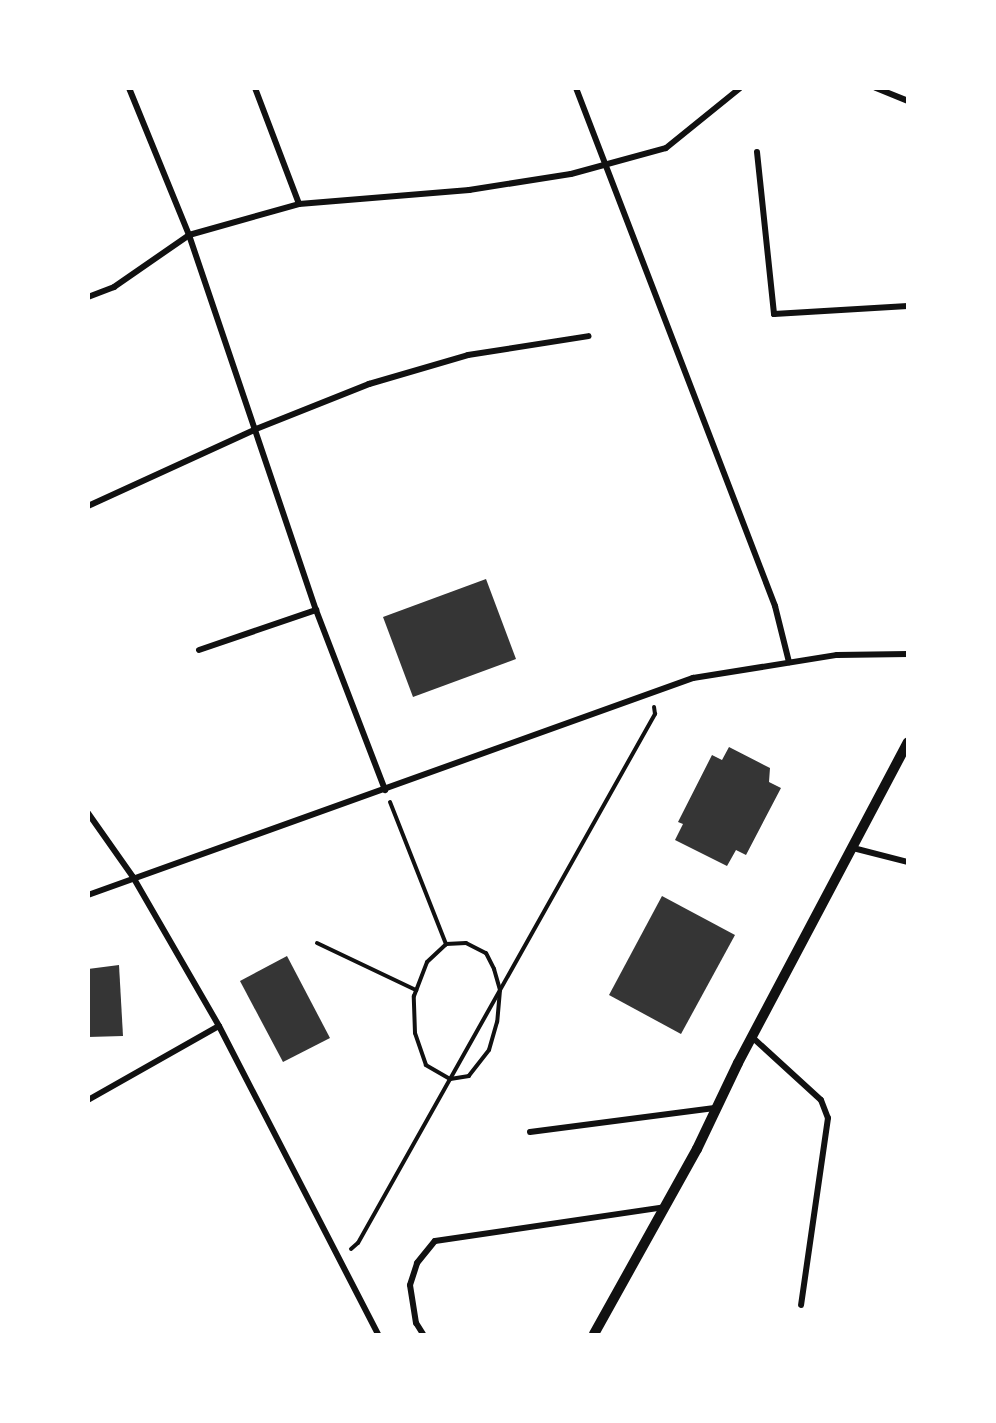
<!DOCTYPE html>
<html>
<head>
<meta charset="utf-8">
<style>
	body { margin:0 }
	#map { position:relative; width:996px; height:1423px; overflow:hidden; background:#fff; font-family:Barlow,sans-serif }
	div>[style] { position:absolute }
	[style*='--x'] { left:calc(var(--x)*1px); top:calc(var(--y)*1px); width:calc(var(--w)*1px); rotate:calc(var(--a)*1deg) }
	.building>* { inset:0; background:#353535 }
	.path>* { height:4px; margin:-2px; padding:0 2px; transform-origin:2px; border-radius:2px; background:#111 }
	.minor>* { height:6px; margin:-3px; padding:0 3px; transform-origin:3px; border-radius:3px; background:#111 }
	.tertiary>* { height:10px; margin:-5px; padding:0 5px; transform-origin:5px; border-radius:5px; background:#111 }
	span { translate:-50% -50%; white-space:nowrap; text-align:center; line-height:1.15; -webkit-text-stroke:6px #fff; paint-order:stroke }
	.frame { position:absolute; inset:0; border:90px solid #fff; pointer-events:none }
</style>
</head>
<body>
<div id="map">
	<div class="building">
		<i style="clip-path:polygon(486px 579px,516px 659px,413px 697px,383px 617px)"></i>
		<i style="clip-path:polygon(729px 747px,770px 768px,769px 782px,781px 788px,746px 855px,736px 850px,727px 866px,675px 840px,683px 824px,678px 822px,712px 755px,722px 760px)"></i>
		<i style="clip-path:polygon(662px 896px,735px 935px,681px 1034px,609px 995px)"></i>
		<i style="clip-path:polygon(287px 956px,330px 1038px,283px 1062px,240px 981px)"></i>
		<i style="clip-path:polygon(119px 965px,123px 1036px,88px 1037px,88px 969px)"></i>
	</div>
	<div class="path">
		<i style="--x:390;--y:802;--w:153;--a:68.5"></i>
		<i style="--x:317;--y:943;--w:110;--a:25.4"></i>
		<i style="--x:466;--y:943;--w:22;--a:27"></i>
		<i style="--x:486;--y:953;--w:18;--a:63"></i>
		<i style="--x:494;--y:969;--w:22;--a:74"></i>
		<i style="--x:500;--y:990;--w:32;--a:95"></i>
		<i style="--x:497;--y:1022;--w:29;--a:106"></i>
		<i style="--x:489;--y:1050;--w:33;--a:128"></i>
		<i style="--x:469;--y:1076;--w:19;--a:171"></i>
		<i style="--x:450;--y:1079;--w:28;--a:-150"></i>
		<i style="--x:426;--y:1065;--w:34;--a:-109"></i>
		<i style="--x:415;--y:1033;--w:37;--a:-92"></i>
		<i style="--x:414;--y:996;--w:36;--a:-69"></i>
		<i style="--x:427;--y:962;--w:26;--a:-43"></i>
		<i style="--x:446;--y:944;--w:20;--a:-3"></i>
		<i style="--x:351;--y:1249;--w:9;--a:-41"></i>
		<i style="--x:358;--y:1243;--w:607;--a:-60.69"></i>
		<i style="--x:655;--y:714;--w:7;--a:-98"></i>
	</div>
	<div class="minor">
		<i style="--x:129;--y:88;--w:159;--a:67.8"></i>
		<i style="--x:189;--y:235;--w:396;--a:71.3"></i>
		<i style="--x:316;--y:610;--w:193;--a:69"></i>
		<i style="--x:255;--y:88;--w:124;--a:69.2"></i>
		<i style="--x:576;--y:88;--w:555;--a:68.98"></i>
		<i style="--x:775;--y:606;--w:58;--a:76"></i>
		<i style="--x:876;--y:88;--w:35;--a:22"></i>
		<i style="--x:757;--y:152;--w:163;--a:84"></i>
		<i style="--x:774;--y:314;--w:134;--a:-3.4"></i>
		<i style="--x:88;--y:297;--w:28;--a:-21"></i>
		<i style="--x:114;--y:287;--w:91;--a:-34.7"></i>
		<i style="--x:189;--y:235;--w:114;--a:-15.7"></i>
		<i style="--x:299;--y:204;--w:171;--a:-4.7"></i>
		<i style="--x:469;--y:190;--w:103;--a:-8.9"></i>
		<i style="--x:571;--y:174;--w:98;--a:-15.3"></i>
		<i style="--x:666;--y:148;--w:95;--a:-39"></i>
		<i style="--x:88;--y:506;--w:185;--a:-24.6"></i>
		<i style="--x:256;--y:429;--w:122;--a:-21.7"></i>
		<i style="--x:369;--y:384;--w:103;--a:-16.3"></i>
		<i style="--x:468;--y:355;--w:122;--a:-8.9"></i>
		<i style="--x:199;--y:650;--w:124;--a:-18.9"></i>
		<i style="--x:88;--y:813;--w:78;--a:54.9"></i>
		<i style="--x:133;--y:877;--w:172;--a:60"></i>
		<i style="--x:219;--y:1026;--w:347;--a:62.7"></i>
		<i style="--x:853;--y:848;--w:57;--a:14.3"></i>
		<i style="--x:88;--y:895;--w:643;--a:-19.73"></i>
		<i style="--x:693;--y:678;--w:146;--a:-9.1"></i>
		<i style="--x:837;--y:655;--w:71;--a:-0.8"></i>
		<i style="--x:752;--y:1037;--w:93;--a:42.4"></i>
		<i style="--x:821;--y:1100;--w:19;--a:69"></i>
		<i style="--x:828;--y:1118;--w:189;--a:98.2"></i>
		<i style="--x:88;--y:1100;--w:150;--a:-29.5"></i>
		<i style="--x:530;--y:1132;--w:188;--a:-7.4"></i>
		<i style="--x:423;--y:1334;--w:13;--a:-122"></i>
		<i style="--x:416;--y:1323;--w:38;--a:-99"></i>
		<i style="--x:410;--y:1285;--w:23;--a:-72"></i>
		<i style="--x:417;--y:1263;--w:28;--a:-51"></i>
		<i style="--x:435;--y:1241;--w:232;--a:-8.4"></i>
	</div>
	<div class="tertiary">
		<i style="--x:594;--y:1334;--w:212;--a:-60.9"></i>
		<i style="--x:697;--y:1149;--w:95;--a:-64.5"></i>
		<i style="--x:738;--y:1063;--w:363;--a:-62.1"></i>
	</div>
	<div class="frame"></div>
</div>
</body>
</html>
